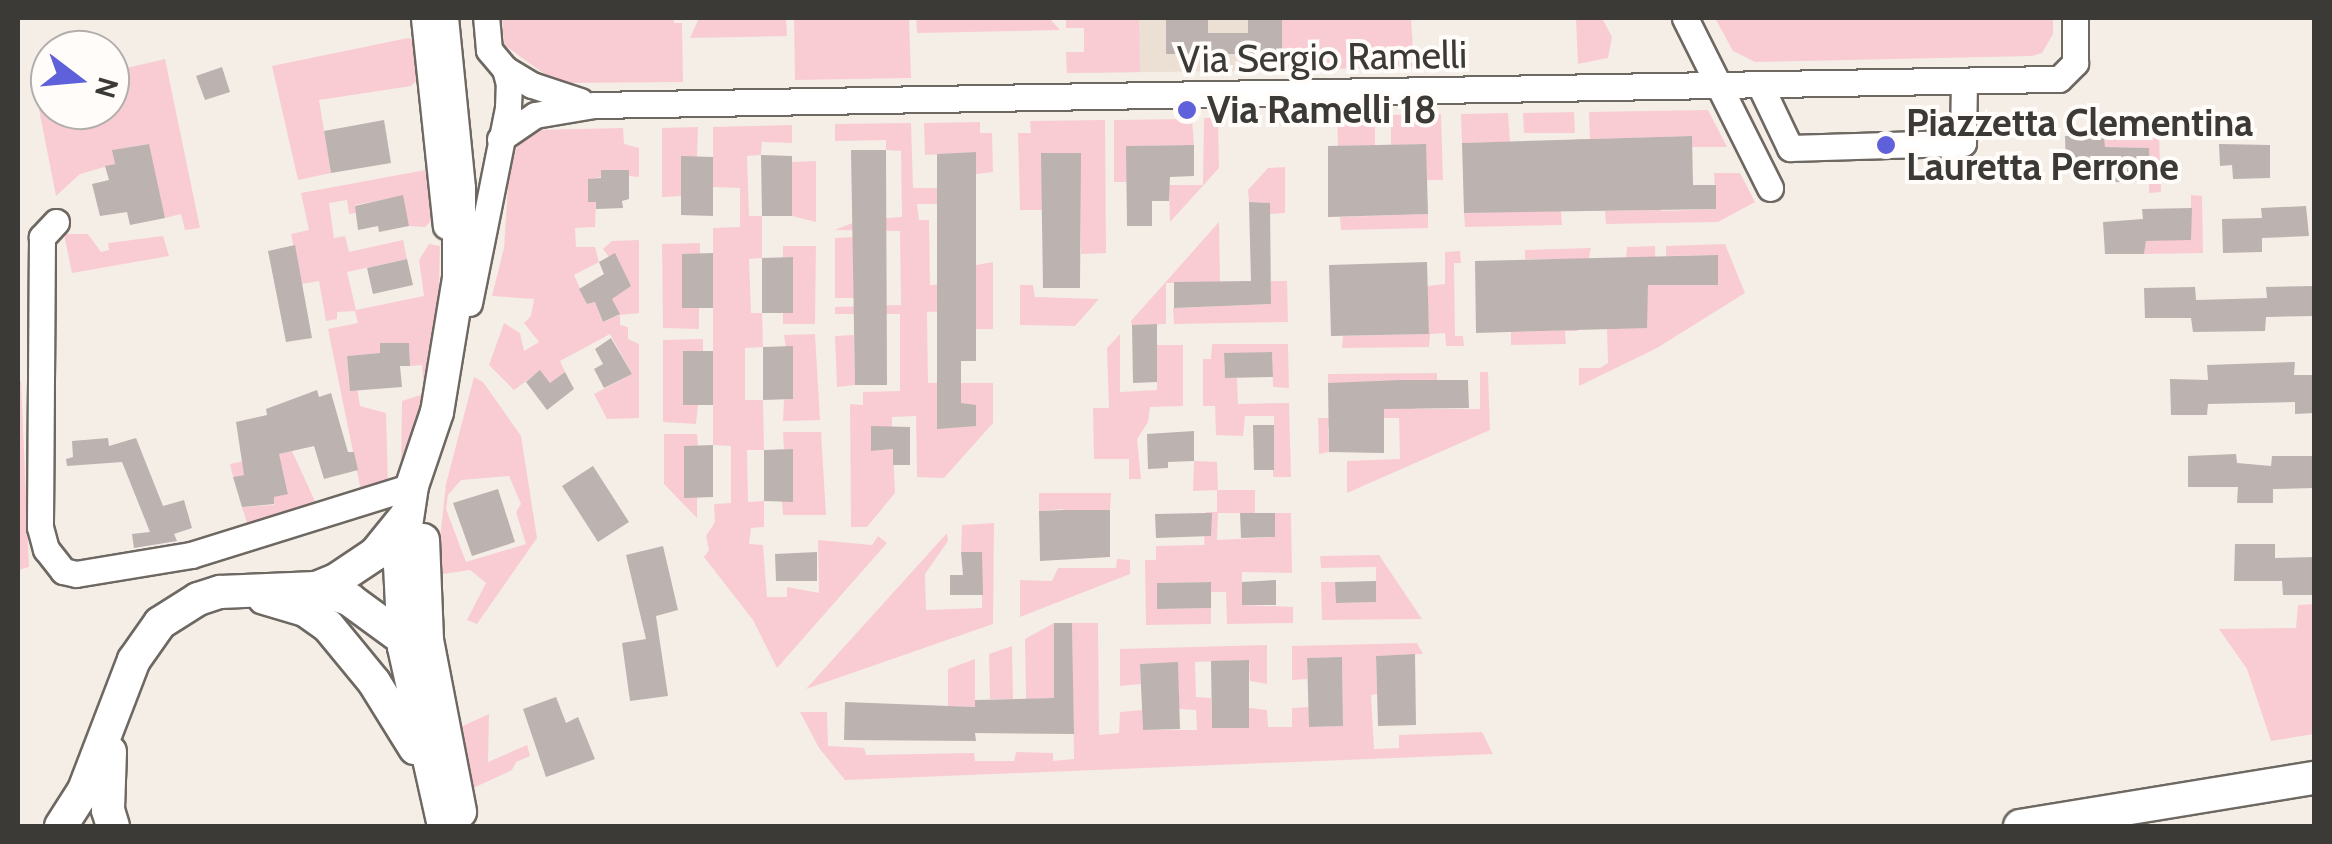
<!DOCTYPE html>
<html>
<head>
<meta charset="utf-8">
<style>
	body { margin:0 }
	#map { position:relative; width:2332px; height:844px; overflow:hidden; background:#f5eee7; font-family:Cabin,sans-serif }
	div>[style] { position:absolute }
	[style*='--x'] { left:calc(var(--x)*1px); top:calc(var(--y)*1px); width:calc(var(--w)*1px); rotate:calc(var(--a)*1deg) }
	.built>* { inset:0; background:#ece0d4 }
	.green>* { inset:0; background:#f9ccd3 }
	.building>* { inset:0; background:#bcb2b0 }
	.roads { filter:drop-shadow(2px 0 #6e6862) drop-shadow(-2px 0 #6e6862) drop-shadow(0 2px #6e6862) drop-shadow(0 -2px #6e6862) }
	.minor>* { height:25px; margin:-12.5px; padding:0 12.5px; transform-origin:12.5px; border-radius:12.5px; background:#fff }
	.major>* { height:32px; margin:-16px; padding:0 16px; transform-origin:16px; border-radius:16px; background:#fff }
	.dots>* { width:28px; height:28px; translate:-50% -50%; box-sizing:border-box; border:5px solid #fffcf9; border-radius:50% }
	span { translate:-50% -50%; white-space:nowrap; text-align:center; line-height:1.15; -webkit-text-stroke:8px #fffcf9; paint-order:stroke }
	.street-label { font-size:38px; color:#3c3a37 }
	.poi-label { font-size:38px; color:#3c3a37; font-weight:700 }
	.left { translate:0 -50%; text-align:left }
	.frame { position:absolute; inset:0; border:20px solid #3c3a37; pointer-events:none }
	.north { position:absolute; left:30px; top:30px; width:100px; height:100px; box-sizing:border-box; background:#fffcf9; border:2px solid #b1aeab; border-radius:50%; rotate:106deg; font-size:28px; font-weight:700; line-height:40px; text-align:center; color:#3c3a37 }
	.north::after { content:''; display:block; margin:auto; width:35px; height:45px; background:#5e61d9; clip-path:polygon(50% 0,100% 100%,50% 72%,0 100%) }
</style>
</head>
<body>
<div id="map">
	<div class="built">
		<i style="clip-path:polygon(1066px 18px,1282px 18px,1282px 54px,1246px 54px,1245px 71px,1067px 73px,1066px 52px,1084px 52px,1084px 28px,1066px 28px)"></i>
	</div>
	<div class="green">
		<i style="clip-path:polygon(502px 18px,674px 18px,674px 23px,682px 23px,683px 82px,557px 83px,504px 45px)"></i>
		<i style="clip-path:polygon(699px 18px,786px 18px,787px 36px,690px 38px)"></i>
		<i style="clip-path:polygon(794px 18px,909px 18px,911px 78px,795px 80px)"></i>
		<i style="clip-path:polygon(916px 18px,1049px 18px,1060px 30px,917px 33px)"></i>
		<i style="clip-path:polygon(1066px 18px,1139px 18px,1140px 72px,1067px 73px,1066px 52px,1084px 52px,1084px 28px,1066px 28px)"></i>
		<i style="clip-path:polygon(1282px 18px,1411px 18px,1414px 67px,1282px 70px)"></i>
		<i style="clip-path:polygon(1576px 18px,1602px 18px,1612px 37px,1608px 58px,1578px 64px)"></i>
		<i style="clip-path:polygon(1715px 18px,2053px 18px,2053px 34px,2042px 53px,2032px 56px,1755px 62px,1733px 51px)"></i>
		<i style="clip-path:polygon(408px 38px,416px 41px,420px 77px,411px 86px,319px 100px,331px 173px,298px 180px,272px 66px)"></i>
		<i style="clip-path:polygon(165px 59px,200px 228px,185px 230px,181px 214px,165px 218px,148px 144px,113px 150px,115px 164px,80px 174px,56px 196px,35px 89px,50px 85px,50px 110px,110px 110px,110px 72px)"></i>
		<i style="clip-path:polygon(1708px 110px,1727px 147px,1692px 147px,1692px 136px,1591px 139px,1576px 177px,1575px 139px,1590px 139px,1589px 112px)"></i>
		<i style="clip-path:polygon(1574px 112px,1575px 133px,1524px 133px,1523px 113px)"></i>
		<i style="clip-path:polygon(1508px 113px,1510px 142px,1462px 143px,1461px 114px)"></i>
		<i style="clip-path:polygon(1441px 114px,1443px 180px,1427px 180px,1425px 144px,1391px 145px,1391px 115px)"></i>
		<i style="clip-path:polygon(1375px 115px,1375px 145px,1338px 146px,1337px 116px)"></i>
		<i style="clip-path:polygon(1204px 118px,1218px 118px,1219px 168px,1170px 222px,1169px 185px,1203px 185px)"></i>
		<i style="clip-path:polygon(1192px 119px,1194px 145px,1127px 146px,1127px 182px,1114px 182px,1114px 120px)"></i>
		<i style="clip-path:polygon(1105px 120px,1106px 253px,1081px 254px,1080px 153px,1042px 153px,1042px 210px,1020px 210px,1018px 133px,1031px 133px,1030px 121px)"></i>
		<i style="clip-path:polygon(980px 122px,980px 133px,992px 133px,993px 172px,976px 174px,975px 152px,925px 155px,924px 123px)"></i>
		<i style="clip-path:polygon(911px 123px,913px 188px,937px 188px,937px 204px,917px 204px,919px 220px,929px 220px,930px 285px,976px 283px,976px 265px,993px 262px,993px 329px,976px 329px,975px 310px,927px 312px,928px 383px,993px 383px,993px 423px,944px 478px,917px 477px,916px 416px,892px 417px,892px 427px,871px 451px,893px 449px,895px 493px,867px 527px,851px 527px,850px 404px,863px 405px,863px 392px,900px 391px,900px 314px,835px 314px,835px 307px,901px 305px,900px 231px,835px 230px,860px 220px,902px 217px,901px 151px,886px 150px,886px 140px,835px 141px,835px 124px)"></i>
		<i style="clip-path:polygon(792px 125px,792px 143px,762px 142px,761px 155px,747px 156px,749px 216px,762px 216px,762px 258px,749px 259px,751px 313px,762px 313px,763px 347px,745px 348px,745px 400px,763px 400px,764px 450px,747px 450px,748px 502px,764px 501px,764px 527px,751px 528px,749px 544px,763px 545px,767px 597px,787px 597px,787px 587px,819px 593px,818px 540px,872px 545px,878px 536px,887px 543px,777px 668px,753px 620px,704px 557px,709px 550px,706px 536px,715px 522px,714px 504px,731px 503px,731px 446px,713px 445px,713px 228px,740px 227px,740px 188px,713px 187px,713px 127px)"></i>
		<i style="clip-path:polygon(698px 127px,697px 157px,681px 157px,681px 196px,662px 197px,662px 128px)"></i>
		<i style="clip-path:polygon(623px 128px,624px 144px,639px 148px,639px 177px,629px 176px,628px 170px,588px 180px,589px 201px,596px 202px,595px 227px,575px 228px,576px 247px,595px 247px,599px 262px,574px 275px,587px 304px,595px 302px,603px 322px,619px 315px,612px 299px,630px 286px,603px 249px,612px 241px,639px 240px,639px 313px,620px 315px,620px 325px,628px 327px,628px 339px,639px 344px,639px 418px,607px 419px,594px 394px,632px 374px,610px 334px,560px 361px,565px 372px,550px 383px,540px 371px,514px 390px,489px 365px,504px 323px,520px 333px,524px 351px,539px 342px,524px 323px,531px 316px,534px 299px,492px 296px,504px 248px,509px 171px,517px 147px,532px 130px)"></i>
		<i style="clip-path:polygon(2159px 134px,2161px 192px,2149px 193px,2149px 148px,2105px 147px,2104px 135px)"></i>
		<i style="clip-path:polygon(816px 161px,816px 222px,792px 216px,792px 162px)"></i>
		<i style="clip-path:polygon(1285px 167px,1285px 213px,1270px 214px,1269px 203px,1249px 202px,1248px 190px,1268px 168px)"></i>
		<i style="clip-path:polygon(431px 169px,436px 216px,425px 227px,409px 226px,402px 196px,355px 205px,356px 213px,349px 214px,347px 200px,329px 203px,334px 238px,345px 236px,349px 252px,403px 240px,407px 259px,347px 272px,356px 310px,424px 296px,419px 260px,429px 244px,440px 246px,437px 369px,401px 473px,402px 401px,424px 394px,422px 365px,410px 366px,409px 344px,380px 343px,380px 353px,347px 356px,349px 381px,356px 381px,360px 406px,386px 413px,388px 485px,362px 496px,328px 329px,358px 323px,355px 311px,337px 312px,337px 319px,326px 321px,319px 281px,302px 284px,291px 234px,309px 230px,301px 193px)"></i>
		<i style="clip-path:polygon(1714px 173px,1740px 173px,1755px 202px,1718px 222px,1606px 224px,1605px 211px,1644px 210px,1660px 186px,1661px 211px,1716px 209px)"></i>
		<i style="clip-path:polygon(2191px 195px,2202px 196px,2203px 253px,2144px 254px,2146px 241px,2191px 239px)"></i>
		<i style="clip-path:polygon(1561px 210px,1562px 225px,1465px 227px,1464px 213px)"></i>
		<i style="clip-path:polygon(1428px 214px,1428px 228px,1341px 230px,1340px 217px)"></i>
		<i style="clip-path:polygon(1219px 222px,1220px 282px,1166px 283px,1166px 324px,1132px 325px,1131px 321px)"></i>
		<i style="clip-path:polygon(64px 234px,88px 234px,101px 252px,109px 250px,108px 243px,163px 236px,169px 256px,72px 273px)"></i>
		<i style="clip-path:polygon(853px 237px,854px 298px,835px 298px,835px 238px)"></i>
		<i style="clip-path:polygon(700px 243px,700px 254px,682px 255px,682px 307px,699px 308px,699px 329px,663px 328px,662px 244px)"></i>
		<i style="clip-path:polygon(1725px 244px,1745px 293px,1657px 348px,1579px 386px,1579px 368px,1600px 368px,1608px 363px,1607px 329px,1646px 257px,1626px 258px,1627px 247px,1655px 246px,1656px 285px,1718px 285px,1718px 255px,1666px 256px,1666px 246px)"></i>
		<i style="clip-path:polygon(783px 246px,816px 246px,815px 324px,783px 324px,783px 313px,792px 313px,792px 257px,783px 257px)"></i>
		<i style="clip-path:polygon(1591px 248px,1578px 305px,1578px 331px,1565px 331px,1566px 344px,1511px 345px,1511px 332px,1564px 330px,1562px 259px,1525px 259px,1525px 250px)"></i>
		<i style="clip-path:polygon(1460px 251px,1461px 263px,1454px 263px,1455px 336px,1463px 336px,1464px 346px,1446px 346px,1445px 333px,1430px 334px,1429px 347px,1342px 348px,1343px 336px,1429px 334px,1427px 286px,1445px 284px,1445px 252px)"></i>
		<i style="clip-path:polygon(1271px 281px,1287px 281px,1288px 322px,1174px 324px,1173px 308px,1271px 304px)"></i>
		<i style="clip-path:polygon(1020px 285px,1033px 285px,1035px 297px,1099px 299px,1075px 326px,1020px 325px)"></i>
		<i style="clip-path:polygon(815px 334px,820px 420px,783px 421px,784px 400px,793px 398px,784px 335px)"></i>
		<i style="clip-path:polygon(1120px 334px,1120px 392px,1157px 390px,1157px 345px,1183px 345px,1183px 406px,1150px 407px,1148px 422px,1137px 439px,1141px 479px,1129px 479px,1129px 459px,1094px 459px,1093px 408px,1109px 408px,1107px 348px)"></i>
		<i style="clip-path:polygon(854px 335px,855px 385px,837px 387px,835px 336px)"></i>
		<i style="clip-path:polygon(703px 339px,703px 351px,683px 351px,683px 405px,698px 405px,696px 424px,663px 422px,663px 340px)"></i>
		<i style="clip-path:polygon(1212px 344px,1288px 344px,1289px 388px,1273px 387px,1272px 352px,1224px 354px,1225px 378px,1237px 378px,1238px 404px,1289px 403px,1291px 477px,1273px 477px,1274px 416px,1245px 416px,1243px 436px,1216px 435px,1215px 406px,1203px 406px,1203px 359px,1211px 359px)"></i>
		<i style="clip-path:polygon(1480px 372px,1488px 372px,1490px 430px,1347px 493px,1347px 461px,1400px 459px,1399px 418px,1357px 418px,1357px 427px,1328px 428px,1329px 452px,1319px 454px,1318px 418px,1355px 418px,1328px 383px,1328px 374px,1437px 373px,1437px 380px,1414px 380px,1415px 409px,1480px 409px)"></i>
		<i style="clip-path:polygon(evenodd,474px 377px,483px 382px,521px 436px,537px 538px,477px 624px,467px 620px,486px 583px,470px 570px,436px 575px,446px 484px,474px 377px,509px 476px,521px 504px,516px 512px,526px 544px,466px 562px,446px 509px,448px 495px,461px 480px,509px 476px)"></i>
		<i style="clip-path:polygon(18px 381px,21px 381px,29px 567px,18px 570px)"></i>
		<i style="clip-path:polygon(783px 432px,821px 432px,826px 515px,783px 515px,782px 501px,793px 501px,793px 449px,784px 449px)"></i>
		<i style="clip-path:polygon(664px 434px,697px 434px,698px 446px,684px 447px,684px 497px,697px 497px,697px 518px,664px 484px)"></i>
		<i style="clip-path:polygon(292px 451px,318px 508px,249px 529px,242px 507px,274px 505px,274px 497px,288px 493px,282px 467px,233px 477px,230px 464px)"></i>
		<i style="clip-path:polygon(1194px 461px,1217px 462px,1218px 490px,1255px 490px,1255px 513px,1218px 513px,1217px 540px,1275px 537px,1275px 513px,1291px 513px,1292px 573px,1242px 572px,1242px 582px,1243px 605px,1293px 607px,1293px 623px,1227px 624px,1226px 592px,1211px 592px,1210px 582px,1158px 583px,1157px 609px,1211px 608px,1211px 624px,1146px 625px,1145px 560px,1156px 560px,1156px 546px,1204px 545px,1206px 512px,1217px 512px,1217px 490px,1193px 491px)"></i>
		<i style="clip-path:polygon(1039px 493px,1111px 493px,1110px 510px,1086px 510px,1064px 529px,1063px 509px,1039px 511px)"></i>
		<i style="clip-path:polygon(994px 523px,993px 624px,806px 689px,947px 533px,948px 541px,925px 574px,926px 610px,982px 608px,982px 552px,961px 552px,962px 525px)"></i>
		<i style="clip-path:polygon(1379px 555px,1422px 619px,1322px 620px,1321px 582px,1335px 582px,1337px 603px,1376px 602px,1376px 567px,1321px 568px,1320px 556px)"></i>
		<i style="clip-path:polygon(1117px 559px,1130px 560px,1130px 574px,1020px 617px,1020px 580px,1052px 581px,1058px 568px,1116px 568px)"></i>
		<i style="clip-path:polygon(2314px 604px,2314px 734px,2271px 741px,2247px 669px,2219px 629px,2296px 628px,2298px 605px)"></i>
		<i style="clip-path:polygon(1054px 623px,1054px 698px,1026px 699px,1025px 639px)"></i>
		<i style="clip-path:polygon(1072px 623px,1098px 623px,1099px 735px,1119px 733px,1120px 712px,1142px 710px,1143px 730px,1197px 730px,1196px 710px,1179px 709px,1178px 663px,1140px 664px,1141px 684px,1120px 686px,1120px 649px,1267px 645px,1267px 684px,1250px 681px,1249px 660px,1195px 662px,1196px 697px,1211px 698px,1212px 728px,1249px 728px,1249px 708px,1267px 710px,1268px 727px,1292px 727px,1292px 708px,1309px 707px,1309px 727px,1343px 726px,1342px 657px,1307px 658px,1307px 679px,1292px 680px,1292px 646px,1417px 643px,1423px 654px,1376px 656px,1377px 694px,1371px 695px,1374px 749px,1399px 748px,1399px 735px,1482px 732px,1493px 754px,845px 780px,819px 748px,800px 712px,827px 712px,828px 746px,864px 748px,866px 755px,974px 753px,975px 761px,1014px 761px,1016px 752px,1053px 753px,1053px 761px,1074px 759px)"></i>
		<i style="clip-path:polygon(1012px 646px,1013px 699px,990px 699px,989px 654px)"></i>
		<i style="clip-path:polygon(975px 659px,975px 707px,948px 706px,948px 669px)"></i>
		<i style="clip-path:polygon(489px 714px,488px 762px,527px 745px,530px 756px,516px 762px,512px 770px,469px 790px,456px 729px)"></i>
	</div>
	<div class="building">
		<i style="clip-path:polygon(1166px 18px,1208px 18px,1208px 33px,1248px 33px,1248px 18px,1282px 18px,1282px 54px,1166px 54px)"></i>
		<i style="clip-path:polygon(222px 67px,230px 92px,205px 100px,196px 76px)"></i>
		<i style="clip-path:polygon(384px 120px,391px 163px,331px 173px,324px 131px)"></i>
		<i style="clip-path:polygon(2104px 135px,2105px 147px,2149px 148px,2150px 182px,2115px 182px,2113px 167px,2066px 167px,2065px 136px)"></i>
		<i style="clip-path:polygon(1692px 136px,1693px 185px,1716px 185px,1716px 209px,1464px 213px,1462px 143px)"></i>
		<i style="clip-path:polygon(149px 144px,165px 218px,130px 225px,127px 212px,100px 216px,92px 184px,109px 180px,105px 166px,115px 164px,112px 150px)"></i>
		<i style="clip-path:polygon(1426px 144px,1428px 214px,1328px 217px,1328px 146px)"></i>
		<i style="clip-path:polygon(2219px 144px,2270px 145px,2270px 178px,2233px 179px,2232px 165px,2220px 166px)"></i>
		<i style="clip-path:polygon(1194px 145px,1194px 176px,1170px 177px,1169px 201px,1152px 201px,1152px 226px,1127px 226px,1126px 146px)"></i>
		<i style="clip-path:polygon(851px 150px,886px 150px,887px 385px,855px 385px)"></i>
		<i style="clip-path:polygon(976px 152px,976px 361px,961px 361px,961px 403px,976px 405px,976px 426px,937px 429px,937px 154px)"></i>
		<i style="clip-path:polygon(1041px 153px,1081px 153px,1080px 288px,1043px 288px)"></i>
		<i style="clip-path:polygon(761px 155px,792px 156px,792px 216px,762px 216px)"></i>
		<i style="clip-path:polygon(681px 156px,713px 157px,713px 216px,681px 215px)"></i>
		<i style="clip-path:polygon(601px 170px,629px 170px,629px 199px,622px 201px,623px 208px,596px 209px,596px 202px,588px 202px,588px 179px,601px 178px)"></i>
		<i style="clip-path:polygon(403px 195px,409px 226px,379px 232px,378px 226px,358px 230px,355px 206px)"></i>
		<i style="clip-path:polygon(1249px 202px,1270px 203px,1271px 304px,1174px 308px,1174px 282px,1251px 281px)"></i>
		<i style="clip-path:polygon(2306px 206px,2309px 236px,2262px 238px,2262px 252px,2223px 253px,2222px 219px,2262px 218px,2261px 208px)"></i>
		<i style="clip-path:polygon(2192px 208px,2191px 240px,2146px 241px,2144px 254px,2105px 254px,2103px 222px,2143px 219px,2142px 209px)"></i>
		<i style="clip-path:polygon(295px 245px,312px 338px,286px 342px,268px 251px)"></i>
		<i style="clip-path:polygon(615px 253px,631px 286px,612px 299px,620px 314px,603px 322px,595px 302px,587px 304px,579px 289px,604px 274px,599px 262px)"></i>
		<i style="clip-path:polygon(713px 253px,713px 308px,682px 308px,682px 254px)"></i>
		<i style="clip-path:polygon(1718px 255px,1718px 285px,1648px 285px,1647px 328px,1476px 333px,1475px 261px)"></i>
		<i style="clip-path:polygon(793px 257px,793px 313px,762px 313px,762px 258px)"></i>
		<i style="clip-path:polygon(407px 259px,413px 285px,373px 294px,367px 268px)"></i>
		<i style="clip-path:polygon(1427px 262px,1429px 334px,1331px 336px,1329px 265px)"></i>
		<i style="clip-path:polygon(2314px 286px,2314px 316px,2266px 317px,2265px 331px,2193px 332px,2191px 318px,2145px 318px,2144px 288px,2195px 287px,2196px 300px,2267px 298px,2266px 287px)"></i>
		<i style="clip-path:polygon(1157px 324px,1157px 382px,1133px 383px,1132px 325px)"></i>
		<i style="clip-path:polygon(611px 338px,632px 374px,604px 388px,594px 369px,603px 364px,595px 349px)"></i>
		<i style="clip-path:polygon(380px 343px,409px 343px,410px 366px,400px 366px,402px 387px,350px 391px,347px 356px,380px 353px)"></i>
		<i style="clip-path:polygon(793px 346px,793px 399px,763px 400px,763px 347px)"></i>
		<i style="clip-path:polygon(683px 351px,713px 351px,713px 405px,683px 405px)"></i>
		<i style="clip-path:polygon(1272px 352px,1273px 377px,1225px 378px,1224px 353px)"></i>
		<i style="clip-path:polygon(2295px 362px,2294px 375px,2314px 375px,2314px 413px,2295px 414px,2295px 402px,2208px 404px,2207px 415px,2171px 415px,2170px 379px,2208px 380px,2207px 365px)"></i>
		<i style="clip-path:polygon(540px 370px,550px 383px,565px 372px,574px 389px,547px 410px,526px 382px)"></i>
		<i style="clip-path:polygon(1401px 380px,1468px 380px,1469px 408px,1384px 409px,1384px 453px,1329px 452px,1328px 383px)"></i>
		<i style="clip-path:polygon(317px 390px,319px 397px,331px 393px,348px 452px,354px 452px,358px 470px,324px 479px,314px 446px,279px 454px,288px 494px,274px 497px,274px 504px,242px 507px,233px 477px,244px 475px,236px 422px,267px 415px,266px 409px)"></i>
		<i style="clip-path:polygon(1253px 425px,1274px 425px,1274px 470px,1254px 470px)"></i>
		<i style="clip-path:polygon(871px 426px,910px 427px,910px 465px,893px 465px,893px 449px,871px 451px)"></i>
		<i style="clip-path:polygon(1194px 431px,1194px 461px,1168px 462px,1168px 468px,1148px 469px,1147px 434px)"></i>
		<i style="clip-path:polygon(108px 438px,109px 446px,136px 438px,163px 506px,184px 500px,192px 528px,174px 534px,177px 541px,134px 548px,132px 534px,150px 532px,122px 462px,67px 466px,66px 459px,73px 457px,72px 441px)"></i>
		<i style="clip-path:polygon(713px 445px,713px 497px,684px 498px,684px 446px)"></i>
		<i style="clip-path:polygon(793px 449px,793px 502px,764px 501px,764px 450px)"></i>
		<i style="clip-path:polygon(2236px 454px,2237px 463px,2271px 466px,2272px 456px,2314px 456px,2314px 488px,2273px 489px,2273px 503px,2237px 503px,2238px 487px,2188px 487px,2188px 456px)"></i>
		<i style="clip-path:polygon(593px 466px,629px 522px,598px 542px,562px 486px)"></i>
		<i style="clip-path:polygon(498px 489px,515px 542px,472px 556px,453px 503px)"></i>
		<i style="clip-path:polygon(1063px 510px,1110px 510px,1110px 557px,1040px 561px,1039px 511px)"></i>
		<i style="clip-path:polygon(1206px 513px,1212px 513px,1211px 536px,1156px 538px,1155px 514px)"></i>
		<i style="clip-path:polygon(1240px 513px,1275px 513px,1275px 537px,1241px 538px)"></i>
		<i style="clip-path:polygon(2235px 544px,2275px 544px,2275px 558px,2314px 557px,2314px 595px,2283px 595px,2282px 581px,2234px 581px)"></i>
		<i style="clip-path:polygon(663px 546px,678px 610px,656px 616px,668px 696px,630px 701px,622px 643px,646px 639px,626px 555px)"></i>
		<i style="clip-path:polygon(817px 552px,817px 581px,776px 581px,775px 554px)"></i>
		<i style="clip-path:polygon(961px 552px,982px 552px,983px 595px,950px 595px,950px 575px,963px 575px)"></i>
		<i style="clip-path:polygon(1276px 580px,1276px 605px,1242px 605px,1242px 582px)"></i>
		<i style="clip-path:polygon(1376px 581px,1376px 602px,1336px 603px,1335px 582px)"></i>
		<i style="clip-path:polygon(1211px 582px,1211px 608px,1157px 609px,1157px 583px)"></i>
		<i style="clip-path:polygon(1054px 623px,1072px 623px,1074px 734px,975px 733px,976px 741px,844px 740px,845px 702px,975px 707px,975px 700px,1054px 698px)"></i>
		<i style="clip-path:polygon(1415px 654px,1416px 725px,1378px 726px,1376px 656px)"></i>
		<i style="clip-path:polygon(1342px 657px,1343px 726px,1309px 727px,1307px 658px)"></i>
		<i style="clip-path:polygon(1249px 660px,1249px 728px,1212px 728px,1211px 661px)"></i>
		<i style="clip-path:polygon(1178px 662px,1180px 729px,1143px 730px,1140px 664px)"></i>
		<i style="clip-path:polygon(556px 697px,566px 723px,578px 717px,595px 759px,546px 777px,523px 709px)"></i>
	</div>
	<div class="roads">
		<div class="minor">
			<i style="--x:424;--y:18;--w:209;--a:84"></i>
			<i style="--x:1685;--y:18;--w:190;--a:63.4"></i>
			<i style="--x:505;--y:69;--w:31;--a:31"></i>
			<i style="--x:532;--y:85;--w:51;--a:18.4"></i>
			<i style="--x:1760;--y:85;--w:70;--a:64.5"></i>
			<i style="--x:1790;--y:148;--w:173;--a:-1.7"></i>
			<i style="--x:1963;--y:143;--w:61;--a:-89.1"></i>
			<i style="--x:500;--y:139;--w:42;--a:-34.4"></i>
			<i style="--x:535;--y:115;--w:60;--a:-9.6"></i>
			<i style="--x:594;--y:105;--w:1465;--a:-1.02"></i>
			<i style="--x:2059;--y:79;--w:23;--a:-45"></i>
			<i style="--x:2075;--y:63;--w:45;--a:-90"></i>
			<i style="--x:56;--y:222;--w:21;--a:133"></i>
			<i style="--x:42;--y:237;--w:290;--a:90.4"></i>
			<i style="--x:40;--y:527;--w:23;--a:75"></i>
			<i style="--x:46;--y:549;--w:28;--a:52"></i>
			<i style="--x:63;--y:571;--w:13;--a:13"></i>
			<i style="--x:76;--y:574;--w:117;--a:-9.4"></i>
			<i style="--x:191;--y:555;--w:232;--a:-17.3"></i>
			<i style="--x:469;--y:303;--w:199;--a:-78.7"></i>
			<i style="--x:508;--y:108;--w:24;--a:-88"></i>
			<i style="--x:509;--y:84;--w:16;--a:-105"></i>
			<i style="--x:505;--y:69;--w:25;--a:-130"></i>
			<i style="--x:489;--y:50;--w:32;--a:-95"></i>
		</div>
		<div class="major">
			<i style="--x:442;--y:18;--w:172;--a:84.3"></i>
			<i style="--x:459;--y:189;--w:89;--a:90"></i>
			<i style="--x:459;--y:278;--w:136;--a:99.3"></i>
			<i style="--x:437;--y:412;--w:78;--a:108.7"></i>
			<i style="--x:412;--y:486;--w:80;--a:98.6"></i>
			<i style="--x:400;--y:565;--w:82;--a:87.2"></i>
			<i style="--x:404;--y:647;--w:183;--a:77.4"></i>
			<i style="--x:423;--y:540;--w:100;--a:87.7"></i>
			<i style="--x:427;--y:640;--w:175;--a:79.1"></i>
			<i style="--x:316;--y:588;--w:36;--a:19"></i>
			<i style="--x:350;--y:600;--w:78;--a:36.1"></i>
			<i style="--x:264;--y:598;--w:43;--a:16.3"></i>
			<i style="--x:305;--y:610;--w:28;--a:35"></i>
			<i style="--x:328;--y:626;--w:72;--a:50.6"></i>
			<i style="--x:374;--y:682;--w:78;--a:58.2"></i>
			<i style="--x:110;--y:752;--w:58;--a:92"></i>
			<i style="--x:108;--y:810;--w:17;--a:73"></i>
			<i style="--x:61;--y:826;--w:43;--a:-57.4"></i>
			<i style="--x:84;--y:790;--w:139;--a:-69"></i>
			<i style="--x:134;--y:660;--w:45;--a:-54.9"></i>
			<i style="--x:160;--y:623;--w:45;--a:-32.3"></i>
			<i style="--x:198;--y:599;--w:23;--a:-18"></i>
			<i style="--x:220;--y:592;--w:96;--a:-2.4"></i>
			<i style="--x:316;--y:588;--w:22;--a:-22"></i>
			<i style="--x:336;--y:580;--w:47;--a:-33.7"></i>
			<i style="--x:375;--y:554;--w:48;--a:-51"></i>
			<i style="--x:2020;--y:826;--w:298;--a:-9.3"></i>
		</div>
	</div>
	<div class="dots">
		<i style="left:1187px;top:110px;background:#5e61d9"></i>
		<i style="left:1886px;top:145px;background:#5e61d9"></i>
	</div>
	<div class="street-label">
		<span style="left:1322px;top:57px;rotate:-1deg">Via Sergio Ramelli</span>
	</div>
	<div class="poi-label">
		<span class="left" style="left:1207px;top:110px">Via Ramelli 18</span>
		<span class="left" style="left:1906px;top:145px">Piazzetta Clementina<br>Lauretta Perrone</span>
	</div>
	<div class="frame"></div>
	<div class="north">N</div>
</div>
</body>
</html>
